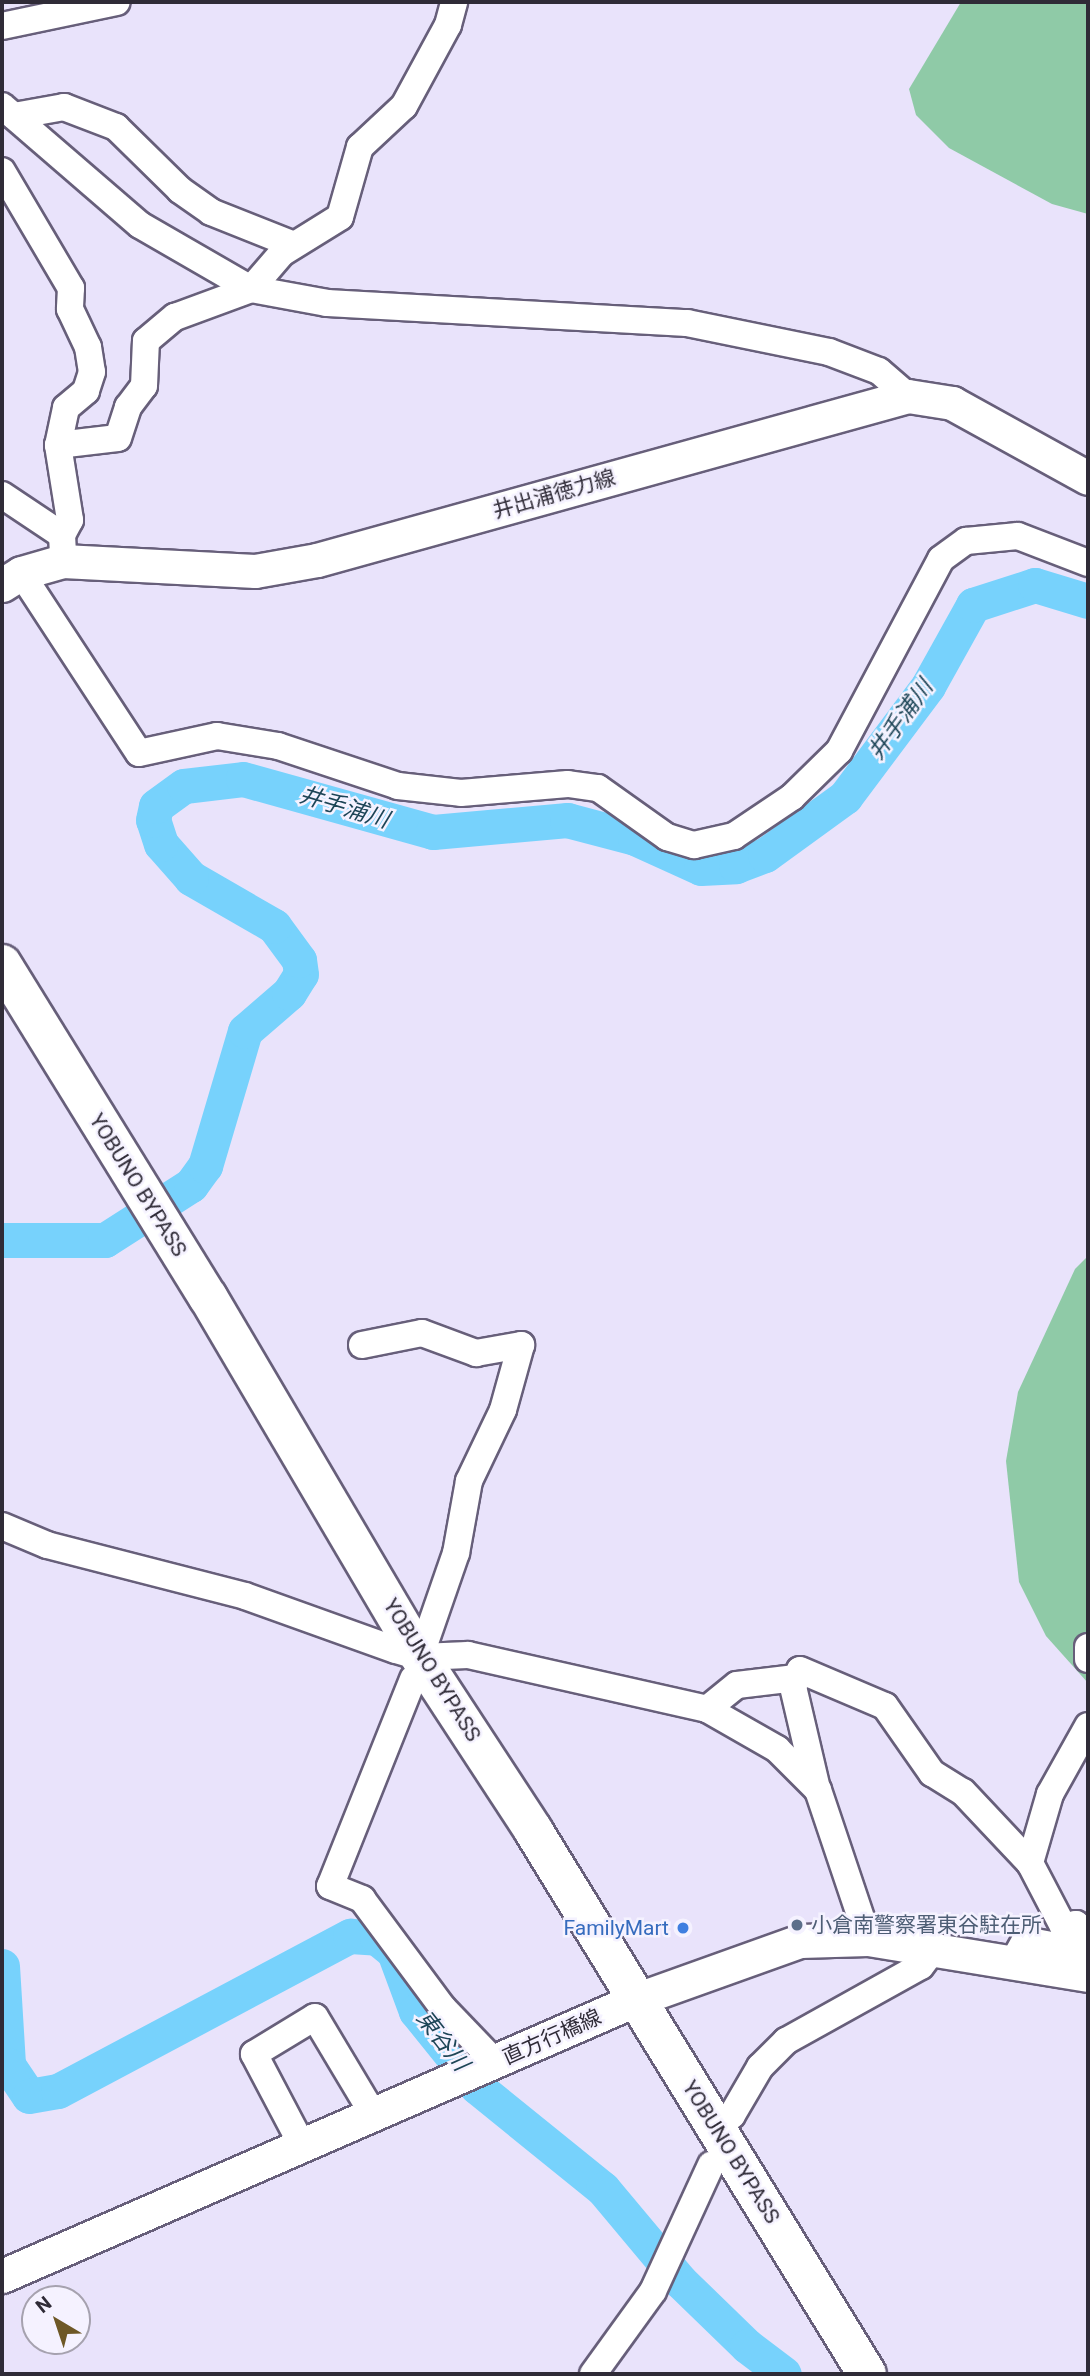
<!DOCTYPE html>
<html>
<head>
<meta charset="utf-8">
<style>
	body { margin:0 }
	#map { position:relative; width:1090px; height:2376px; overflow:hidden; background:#e9e3fb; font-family:Roboto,"Noto Sans JP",sans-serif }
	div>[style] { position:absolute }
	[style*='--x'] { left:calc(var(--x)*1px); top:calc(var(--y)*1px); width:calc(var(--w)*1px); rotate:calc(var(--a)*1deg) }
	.green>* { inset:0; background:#8fcaa7 }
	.river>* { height:35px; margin:-17.5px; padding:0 17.5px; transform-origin:17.5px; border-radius:17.5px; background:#77d2fc }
	.roads { filter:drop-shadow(2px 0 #675f7a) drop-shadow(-2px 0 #675f7a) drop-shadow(0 2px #675f7a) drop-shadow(0 -2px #675f7a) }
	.minor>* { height:26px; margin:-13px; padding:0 13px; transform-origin:13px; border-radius:13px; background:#fff }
	.major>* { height:33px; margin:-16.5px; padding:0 16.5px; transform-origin:16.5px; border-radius:16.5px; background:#fff }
	.highway>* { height:38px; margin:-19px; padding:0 19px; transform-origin:19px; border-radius:19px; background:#fff }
	.dots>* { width:19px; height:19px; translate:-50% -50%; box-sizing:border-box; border:4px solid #f5f2ff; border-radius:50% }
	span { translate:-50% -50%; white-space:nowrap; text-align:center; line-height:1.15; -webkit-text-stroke:5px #f5f2ff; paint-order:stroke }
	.street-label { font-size:21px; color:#2f2b37 }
	.service-label { font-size:21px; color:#4e5e75 }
	.left { translate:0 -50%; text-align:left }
	.shop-label { font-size:21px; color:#366cbe }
	.right { translate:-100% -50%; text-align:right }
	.water-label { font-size:23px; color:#1d4557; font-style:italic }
	.frame { position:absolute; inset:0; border:4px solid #2f2b37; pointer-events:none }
	.north { position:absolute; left:21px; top:2285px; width:70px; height:70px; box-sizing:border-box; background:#f5f2ff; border:2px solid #a6a2af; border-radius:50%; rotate:321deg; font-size:19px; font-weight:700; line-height:28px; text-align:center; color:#2f2b37 }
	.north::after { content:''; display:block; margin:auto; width:24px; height:32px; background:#6e5827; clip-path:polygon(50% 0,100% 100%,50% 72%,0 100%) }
</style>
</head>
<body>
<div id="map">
	<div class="green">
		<i style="clip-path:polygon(961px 2px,1088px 2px,1088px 214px,1052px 204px,949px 148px,916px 115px,909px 89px)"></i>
		<i style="clip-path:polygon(1088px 1256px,1088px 1683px,1046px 1636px,1019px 1582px,1006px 1461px,1018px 1392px,1075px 1269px)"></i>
	</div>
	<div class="river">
		<i style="--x:2;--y:1240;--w:103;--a:0"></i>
		<i style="--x:105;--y:1240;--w:102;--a:-32.6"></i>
		<i style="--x:191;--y:1185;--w:24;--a:-54"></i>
		<i style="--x:205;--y:1166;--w:141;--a:-73.5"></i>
		<i style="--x:245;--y:1031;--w:58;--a:-40.8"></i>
		<i style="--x:289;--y:993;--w:22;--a:-58"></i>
		<i style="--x:301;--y:974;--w:14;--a:-98"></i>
		<i style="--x:299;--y:960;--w:42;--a:-126.3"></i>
		<i style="--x:274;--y:926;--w:96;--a:-150"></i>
		<i style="--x:191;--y:878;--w:45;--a:-131.4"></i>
		<i style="--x:161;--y:844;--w:25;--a:-108"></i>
		<i style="--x:153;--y:820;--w:14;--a:-78"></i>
		<i style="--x:156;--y:806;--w:34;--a:-36"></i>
		<i style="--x:184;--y:786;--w:59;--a:-6.8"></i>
		<i style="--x:243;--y:779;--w:197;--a:15.6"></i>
		<i style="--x:433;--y:832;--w:135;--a:-5.1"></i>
		<i style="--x:567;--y:820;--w:70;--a:14.8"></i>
		<i style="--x:635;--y:838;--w:72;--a:24.4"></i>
		<i style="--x:701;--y:868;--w:35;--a:-3"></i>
		<i style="--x:736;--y:866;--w:31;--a:-21"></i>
		<i style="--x:765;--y:855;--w:99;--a:-35.9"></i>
		<i style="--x:845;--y:797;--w:139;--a:-53.2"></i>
		<i style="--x:928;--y:686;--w:93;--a:-60.9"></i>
		<i style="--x:973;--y:605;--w:65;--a:-17.9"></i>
		<i style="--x:1035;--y:585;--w:55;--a:16.8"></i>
		<i style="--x:2;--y:1966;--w:99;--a:86.5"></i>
		<i style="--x:8;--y:2065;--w:37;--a:56"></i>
		<i style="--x:29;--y:2096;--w:29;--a:-10"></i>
		<i style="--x:58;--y:2091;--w:331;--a:-28"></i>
		<i style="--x:350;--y:1936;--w:27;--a:4"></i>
		<i style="--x:377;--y:1938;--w:22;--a:39"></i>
		<i style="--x:394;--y:1952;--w:63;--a:69.6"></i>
		<i style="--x:416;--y:2011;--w:97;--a:51.2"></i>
		<i style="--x:477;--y:2087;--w:162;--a:39"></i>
		<i style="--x:603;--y:2189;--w:120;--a:50.1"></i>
		<i style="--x:680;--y:2281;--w:93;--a:44.1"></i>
		<i style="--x:747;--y:2346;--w:46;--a:37.1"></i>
	</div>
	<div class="roads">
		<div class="minor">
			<i style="--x:2;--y:26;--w:117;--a:-11.8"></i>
			<i style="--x:2;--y:106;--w:182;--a:40.8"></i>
			<i style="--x:140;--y:225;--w:128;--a:30"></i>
			<i style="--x:251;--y:289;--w:77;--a:10.4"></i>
			<i style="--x:327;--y:303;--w:361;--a:3.2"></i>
			<i style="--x:687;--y:323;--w:145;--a:11.5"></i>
			<i style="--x:829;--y:352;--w:53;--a:20.8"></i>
			<i style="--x:879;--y:371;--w:38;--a:41"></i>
			<i style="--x:14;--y:116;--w:51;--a:-10.2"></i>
			<i style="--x:64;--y:107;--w:56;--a:21"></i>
			<i style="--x:116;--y:127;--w:90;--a:44.5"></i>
			<i style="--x:180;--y:190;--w:38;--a:35"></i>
			<i style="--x:211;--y:212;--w:89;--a:21.7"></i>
			<i style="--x:2;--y:171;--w:136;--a:59.5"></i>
			<i style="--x:71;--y:288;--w:21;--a:93"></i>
			<i style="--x:70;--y:309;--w:42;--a:64.7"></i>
			<i style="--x:88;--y:347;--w:25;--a:81"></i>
			<i style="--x:92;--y:372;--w:20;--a:108"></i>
			<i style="--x:86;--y:391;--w:26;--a:140"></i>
			<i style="--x:66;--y:408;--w:38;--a:102"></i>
			<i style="--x:58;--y:445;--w:76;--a:80.9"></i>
			<i style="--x:70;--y:520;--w:17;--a:118"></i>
			<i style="--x:58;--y:445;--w:60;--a:-6.7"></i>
			<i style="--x:118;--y:438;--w:33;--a:-72"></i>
			<i style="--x:128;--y:407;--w:26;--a:-53"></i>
			<i style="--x:144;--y:386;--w:45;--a:-87.5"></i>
			<i style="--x:146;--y:341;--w:38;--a:-40"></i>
			<i style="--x:175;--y:317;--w:81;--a:-20.2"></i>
			<i style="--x:251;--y:289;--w:48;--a:-49.3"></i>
			<i style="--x:282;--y:253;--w:68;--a:-31.8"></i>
			<i style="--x:340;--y:217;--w:73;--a:-74.1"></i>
			<i style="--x:360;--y:147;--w:60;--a:-43"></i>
			<i style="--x:404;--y:106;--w:92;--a:-61.5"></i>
			<i style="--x:448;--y:25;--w:24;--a:-75"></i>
			<i style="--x:2;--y:495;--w:72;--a:33.7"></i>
			<i style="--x:62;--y:535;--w:17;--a:87"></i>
			<i style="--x:21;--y:573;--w:215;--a:56.8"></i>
			<i style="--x:139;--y:753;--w:80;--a:-12.3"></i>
			<i style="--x:217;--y:736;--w:62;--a:9.3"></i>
			<i style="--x:278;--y:746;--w:126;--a:18.4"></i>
			<i style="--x:398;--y:786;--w:63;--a:6.3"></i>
			<i style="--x:461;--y:793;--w:107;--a:-4.8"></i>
			<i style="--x:568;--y:784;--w:30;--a:8"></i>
			<i style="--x:598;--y:788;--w:85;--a:35.4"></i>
			<i style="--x:667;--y:837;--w:28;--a:17"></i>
			<i style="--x:694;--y:845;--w:41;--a:-12.7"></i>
			<i style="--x:734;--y:836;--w:70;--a:-33.9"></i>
			<i style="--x:792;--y:797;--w:66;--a:-44.4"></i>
			<i style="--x:839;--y:751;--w:217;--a:-62"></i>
			<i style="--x:941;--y:559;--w:31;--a:-36"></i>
			<i style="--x:966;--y:541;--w:52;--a:-5.5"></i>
			<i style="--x:1018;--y:536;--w:75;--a:21.1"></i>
			<i style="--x:362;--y:1345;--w:61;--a:-11.3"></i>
			<i style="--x:422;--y:1333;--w:58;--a:20.3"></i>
			<i style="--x:476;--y:1353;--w:46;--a:-10.1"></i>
			<i style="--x:521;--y:1345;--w:67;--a:105.5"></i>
			<i style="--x:503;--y:1410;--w:79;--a:115.6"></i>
			<i style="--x:469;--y:1481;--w:73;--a:100.2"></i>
			<i style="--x:456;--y:1553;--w:110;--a:109.1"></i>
			<i style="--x:2;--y:1526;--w:49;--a:22.9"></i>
			<i style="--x:47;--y:1545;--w:204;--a:14.4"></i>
			<i style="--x:245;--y:1596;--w:160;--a:19.7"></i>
			<i style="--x:396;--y:1650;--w:25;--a:16"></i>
			<i style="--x:420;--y:1657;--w:48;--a:-2.4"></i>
			<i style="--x:468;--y:1655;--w:245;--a:12.7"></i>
			<i style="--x:707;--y:1709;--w:81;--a:29.7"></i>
			<i style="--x:777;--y:1749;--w:58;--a:45"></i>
			<i style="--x:818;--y:1790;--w:157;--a:71.4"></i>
			<i style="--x:1088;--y:1647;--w:12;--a:90"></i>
			<i style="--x:413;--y:1679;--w:223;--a:111.8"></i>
			<i style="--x:330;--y:1886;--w:35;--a:22"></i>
			<i style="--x:362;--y:1899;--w:136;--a:53.4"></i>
			<i style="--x:443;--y:2008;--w:75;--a:46.1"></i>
			<i style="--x:707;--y:1709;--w:38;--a:-39"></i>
			<i style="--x:737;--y:1685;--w:59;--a:-6.8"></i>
			<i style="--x:1088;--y:1726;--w:78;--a:119.2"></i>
			<i style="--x:1050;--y:1794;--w:72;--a:106.2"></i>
			<i style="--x:1030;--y:1863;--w:71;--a:62.4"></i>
			<i style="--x:1063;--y:1926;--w:13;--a:-9"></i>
			<i style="--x:1076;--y:1924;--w:30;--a:66"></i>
			<i style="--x:817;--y:1789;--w:105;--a:-103.2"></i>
			<i style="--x:793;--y:1687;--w:18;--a:-68"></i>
			<i style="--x:800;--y:1670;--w:92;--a:23"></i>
			<i style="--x:885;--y:1706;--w:82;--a:55"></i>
			<i style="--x:932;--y:1773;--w:36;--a:32"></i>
			<i style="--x:963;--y:1792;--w:98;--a:46.7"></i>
			<i style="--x:1013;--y:1962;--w:25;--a:-61"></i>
			<i style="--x:1025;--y:1940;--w:64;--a:10.8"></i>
			<i style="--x:715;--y:2128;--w:21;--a:-37"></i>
			<i style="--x:732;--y:2115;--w:56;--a:-59.7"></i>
			<i style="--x:760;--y:2067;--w:37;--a:-45"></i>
			<i style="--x:786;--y:2041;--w:154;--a:-29.1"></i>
			<i style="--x:921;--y:1966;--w:21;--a:-53"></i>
			<i style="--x:302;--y:2145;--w:103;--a:-117.8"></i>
			<i style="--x:254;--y:2054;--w:71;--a:-31.2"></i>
			<i style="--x:315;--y:2017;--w:113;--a:59.1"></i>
			<i style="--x:593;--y:2374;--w:102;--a:-54.1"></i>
			<i style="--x:653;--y:2291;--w:139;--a:-65.3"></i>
		</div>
		<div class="major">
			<i style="--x:2;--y:585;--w:22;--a:-32"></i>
			<i style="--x:21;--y:573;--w:44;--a:-15.9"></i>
			<i style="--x:63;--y:561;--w:192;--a:3"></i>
			<i style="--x:255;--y:571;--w:63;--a:-10.1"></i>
			<i style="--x:317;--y:560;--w:613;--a:-15.51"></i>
			<i style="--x:908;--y:396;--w:45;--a:9"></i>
			<i style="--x:952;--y:403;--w:155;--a:28.9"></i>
			<i style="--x:2;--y:2276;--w:691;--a:-23.56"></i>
			<i style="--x:635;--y:2000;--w:175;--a:-19.7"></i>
			<i style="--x:800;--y:1941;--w:68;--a:-1.7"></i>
			<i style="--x:868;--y:1939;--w:223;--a:9.3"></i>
		</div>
		<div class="highway">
			<i style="--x:2;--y:964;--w:392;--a:58.3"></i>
			<i style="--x:208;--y:1297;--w:418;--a:59.5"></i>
			<i style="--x:420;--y:1657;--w:207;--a:56.8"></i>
			<i style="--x:533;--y:1830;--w:638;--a:58.45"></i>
		</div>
	</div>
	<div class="dots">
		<i style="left:797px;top:1925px;background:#5c6f8a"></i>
		<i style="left:683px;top:1928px;background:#3f7fe0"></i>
	</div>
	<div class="street-label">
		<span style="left:554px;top:494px;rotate:-16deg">井出浦徳力線</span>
		<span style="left:138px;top:1185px;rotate:58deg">YOBUNO BYPASS</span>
		<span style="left:432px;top:1670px;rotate:58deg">YOBUNO BYPASS</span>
		<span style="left:552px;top:2037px;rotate:-24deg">直方行橋線</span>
		<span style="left:731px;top:2152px;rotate:58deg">YOBUNO BYPASS</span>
	</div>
	<div class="service-label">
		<span class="left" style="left:811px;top:1925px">小倉南警察署東谷駐在所</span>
	</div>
	<div class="shop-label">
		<span class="right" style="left:669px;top:1928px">FamilyMart</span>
	</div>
	<div class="water-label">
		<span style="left:901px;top:720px;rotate:-54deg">井手浦川</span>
		<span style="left:344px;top:808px;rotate:17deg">井手浦川</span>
		<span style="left:442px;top:2041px;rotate:52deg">東谷川</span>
	</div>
	<div class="frame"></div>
	<div class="north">N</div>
</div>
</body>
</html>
